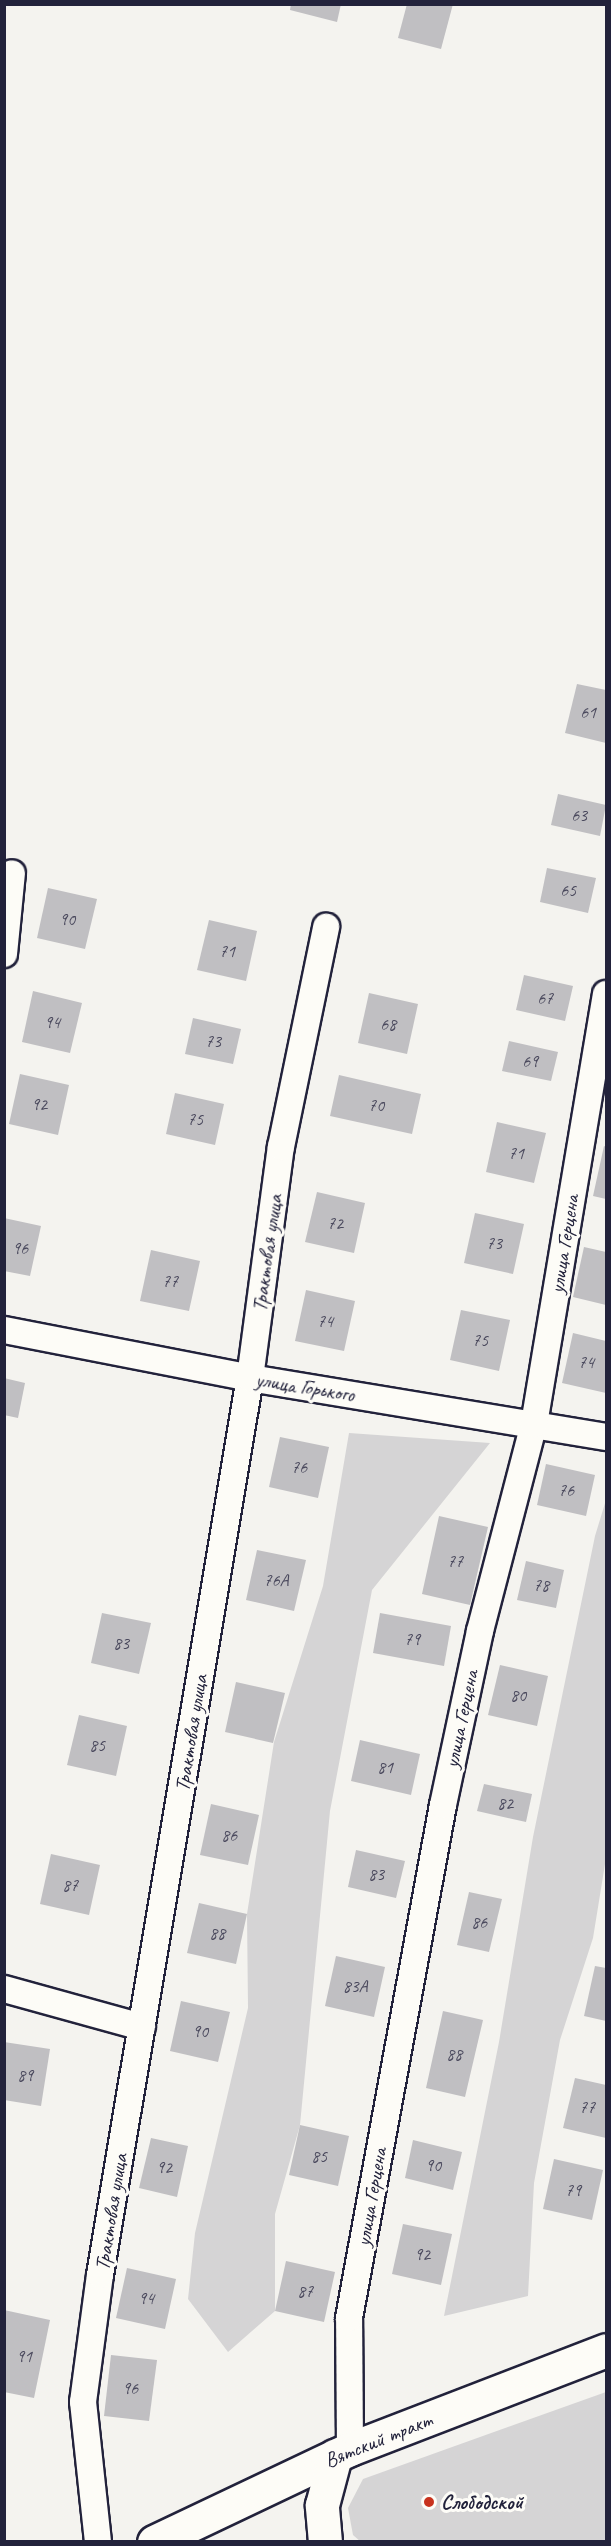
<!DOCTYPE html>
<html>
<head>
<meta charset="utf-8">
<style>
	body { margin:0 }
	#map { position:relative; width:611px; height:2546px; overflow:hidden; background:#f4f3ef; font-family:Caveat,sans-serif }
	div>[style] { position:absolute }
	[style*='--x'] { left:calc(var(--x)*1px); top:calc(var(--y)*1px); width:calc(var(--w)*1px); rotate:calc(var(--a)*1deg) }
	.green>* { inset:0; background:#d5d4d5 }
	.building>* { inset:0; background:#c0bfc2 }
	.roads { filter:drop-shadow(2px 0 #22223b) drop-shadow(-2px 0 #22223b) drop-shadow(0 2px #22223b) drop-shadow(0 -2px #22223b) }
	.minor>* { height:26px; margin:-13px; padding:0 13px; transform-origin:13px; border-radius:13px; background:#fdfcf7 }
	.major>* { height:33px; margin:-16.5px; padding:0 16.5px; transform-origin:16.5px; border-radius:16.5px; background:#fdfcf7 }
	.dots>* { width:16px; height:16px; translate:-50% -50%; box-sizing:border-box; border:3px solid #fdfcf7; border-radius:50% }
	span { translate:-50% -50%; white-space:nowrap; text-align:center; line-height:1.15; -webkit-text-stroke:6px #fdfcf7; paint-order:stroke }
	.number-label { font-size:18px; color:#4a495d }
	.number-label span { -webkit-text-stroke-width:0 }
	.street-label { font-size:21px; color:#22223b }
	.poi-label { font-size:21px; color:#22223b; font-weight:700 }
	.left { translate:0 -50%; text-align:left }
	.frame { position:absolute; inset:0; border:6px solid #22223b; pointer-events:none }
</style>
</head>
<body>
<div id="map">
	<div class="green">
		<i style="clip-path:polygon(349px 1433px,490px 1443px,372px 1590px,330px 1811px,300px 2125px,275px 2214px,275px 2311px,228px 2352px,188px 2299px,195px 2233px,248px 2008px,247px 1914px,274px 1742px,323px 1586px)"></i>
		<i style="clip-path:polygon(606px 1500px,606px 1858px,593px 1938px,560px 2040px,534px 2183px,528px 2296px,444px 2316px,499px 2042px,533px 1837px,595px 1536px)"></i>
		<i style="clip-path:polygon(606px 2392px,606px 2541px,361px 2542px,353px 2535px,348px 2508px,363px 2479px)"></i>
	</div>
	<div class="building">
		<i style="clip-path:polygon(291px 4px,341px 4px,337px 22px,290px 10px)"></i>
		<i style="clip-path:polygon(407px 4px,453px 4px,441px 49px,398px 38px)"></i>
		<i style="clip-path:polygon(577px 684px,606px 690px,606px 743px,565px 733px)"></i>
		<i style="clip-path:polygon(558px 794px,606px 805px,600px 836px,551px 825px)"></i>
		<i style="clip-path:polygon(547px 868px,596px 878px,588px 913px,540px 902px)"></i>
		<i style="clip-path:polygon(48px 888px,97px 899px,85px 949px,37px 938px)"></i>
		<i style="clip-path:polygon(209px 920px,257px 931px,246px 981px,197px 970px)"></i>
		<i style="clip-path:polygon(524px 975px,573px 986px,565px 1021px,516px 1010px)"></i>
		<i style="clip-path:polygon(33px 991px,82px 1003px,70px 1053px,22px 1042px)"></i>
		<i style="clip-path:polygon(369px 993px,418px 1004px,407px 1054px,358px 1043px)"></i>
		<i style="clip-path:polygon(193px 1018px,241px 1029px,233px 1064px,185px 1054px)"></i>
		<i style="clip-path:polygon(509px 1041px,558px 1052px,551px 1081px,502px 1071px)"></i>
		<i style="clip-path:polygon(20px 1074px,69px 1085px,58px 1135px,9px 1124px)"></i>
		<i style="clip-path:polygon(339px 1075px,421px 1094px,412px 1134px,330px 1116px)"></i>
		<i style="clip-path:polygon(175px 1093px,224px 1104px,215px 1145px,166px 1134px)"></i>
		<i style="clip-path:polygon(497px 1122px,546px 1133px,534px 1183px,486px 1172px)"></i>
		<i style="clip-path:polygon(604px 1146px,606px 1147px,606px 1199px,593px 1196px)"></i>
		<i style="clip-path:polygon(317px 1192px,365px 1203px,354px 1253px,305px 1242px)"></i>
		<i style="clip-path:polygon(475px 1213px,524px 1224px,513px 1274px,464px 1263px)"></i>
		<i style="clip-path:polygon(4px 1218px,41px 1226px,30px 1276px,4px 1271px)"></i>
		<i style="clip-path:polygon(584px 1247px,606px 1252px,606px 1305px,573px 1297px)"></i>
		<i style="clip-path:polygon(151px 1250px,200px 1261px,189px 1311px,140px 1301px)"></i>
		<i style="clip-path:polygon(306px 1290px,355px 1301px,344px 1351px,295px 1341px)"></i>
		<i style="clip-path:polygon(461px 1310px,510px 1320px,499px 1371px,450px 1360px)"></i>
		<i style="clip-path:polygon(573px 1333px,606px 1341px,606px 1393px,562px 1383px)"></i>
		<i style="clip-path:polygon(4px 1378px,25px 1383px,18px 1418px,4px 1415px)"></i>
		<i style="clip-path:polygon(280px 1437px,329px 1447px,318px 1498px,269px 1487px)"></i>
		<i style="clip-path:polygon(546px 1464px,595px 1475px,586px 1516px,537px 1505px)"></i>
		<i style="clip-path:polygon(439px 1516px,488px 1527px,470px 1605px,422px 1594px)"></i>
		<i style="clip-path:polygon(257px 1550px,306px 1560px,294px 1611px,246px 1600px)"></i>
		<i style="clip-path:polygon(526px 1561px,564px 1570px,556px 1608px,517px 1600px)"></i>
		<i style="clip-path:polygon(102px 1613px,151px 1623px,139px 1674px,91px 1663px)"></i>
		<i style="clip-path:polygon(380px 1613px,451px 1626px,444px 1666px,373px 1653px)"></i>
		<i style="clip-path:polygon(500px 1665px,548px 1676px,537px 1726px,488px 1715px)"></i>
		<i style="clip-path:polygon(236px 1682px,285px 1693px,273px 1743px,225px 1732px)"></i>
		<i style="clip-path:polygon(79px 1715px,127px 1726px,116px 1776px,67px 1765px)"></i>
		<i style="clip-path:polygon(360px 1740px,420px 1754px,411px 1795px,351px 1781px)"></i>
		<i style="clip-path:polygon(484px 1784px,532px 1794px,526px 1822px,477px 1811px)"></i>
		<i style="clip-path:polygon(211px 1804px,259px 1815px,248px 1865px,200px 1855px)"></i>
		<i style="clip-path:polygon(356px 1850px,405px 1861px,396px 1898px,348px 1887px)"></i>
		<i style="clip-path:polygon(51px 1854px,100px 1865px,89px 1915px,40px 1904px)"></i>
		<i style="clip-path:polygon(469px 1892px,502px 1899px,489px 1952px,457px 1945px)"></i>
		<i style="clip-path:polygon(199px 1903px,247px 1914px,236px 1964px,187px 1953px)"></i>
		<i style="clip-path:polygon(336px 1956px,385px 1967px,374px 2017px,325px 2006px)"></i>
		<i style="clip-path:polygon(595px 1966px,606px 1968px,606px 2021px,584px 2016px)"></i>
		<i style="clip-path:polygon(181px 2001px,230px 2012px,218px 2062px,170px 2051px)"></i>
		<i style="clip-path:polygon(443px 2011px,483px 2020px,465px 2097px,426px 2088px)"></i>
		<i style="clip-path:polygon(4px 2042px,50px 2049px,41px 2106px,4px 2100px)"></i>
		<i style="clip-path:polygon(575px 2078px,606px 2085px,606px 2138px,563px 2128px)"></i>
		<i style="clip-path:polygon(300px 2125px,349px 2136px,338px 2186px,289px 2175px)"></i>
		<i style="clip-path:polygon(151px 2138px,188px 2146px,177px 2197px,139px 2188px)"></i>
		<i style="clip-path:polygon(413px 2140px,462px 2152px,453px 2190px,405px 2178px)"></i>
		<i style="clip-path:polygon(554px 2159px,603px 2170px,592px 2220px,543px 2209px)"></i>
		<i style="clip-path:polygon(403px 2224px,452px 2234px,441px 2285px,392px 2274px)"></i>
		<i style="clip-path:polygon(286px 2261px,335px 2272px,324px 2322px,275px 2311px)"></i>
		<i style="clip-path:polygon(127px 2268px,176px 2279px,165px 2329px,116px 2318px)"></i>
		<i style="clip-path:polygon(4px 2310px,50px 2320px,34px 2398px,4px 2392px)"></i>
		<i style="clip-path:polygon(111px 2355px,157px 2360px,149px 2421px,104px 2416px)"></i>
	</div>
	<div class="roads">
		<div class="minor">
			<i style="--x:4;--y:954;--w:81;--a:-84.4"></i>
			<i style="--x:4;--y:1330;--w:251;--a:11"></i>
			<i style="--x:250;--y:1378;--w:361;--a:9.4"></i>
			<i style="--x:4;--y:1989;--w:143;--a:15.4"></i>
			<i style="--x:350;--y:2449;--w:131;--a:-90.4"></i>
			<i style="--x:349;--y:2318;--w:522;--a:-79.62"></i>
			<i style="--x:443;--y:1805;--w:178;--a:-78"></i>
			<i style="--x:480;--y:1631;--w:214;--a:-75.4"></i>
			<i style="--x:534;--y:1424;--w:436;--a:-80.5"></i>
			<i style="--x:98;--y:2542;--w:141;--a:-96.1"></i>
			<i style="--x:83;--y:2402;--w:128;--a:-82.4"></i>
			<i style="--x:100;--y:2275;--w:909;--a:-80.51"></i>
			<i style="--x:250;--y:1378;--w:233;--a:-82.4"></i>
			<i style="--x:281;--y:1147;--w:225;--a:-78.4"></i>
		</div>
		<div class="major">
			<i style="--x:154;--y:2542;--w:217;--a:-25.4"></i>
			<i style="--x:350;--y:2449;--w:274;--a:-21.1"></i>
			<i style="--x:325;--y:2542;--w:37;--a:-95"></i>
			<i style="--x:322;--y:2505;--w:51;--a:-75.1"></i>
		</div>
	</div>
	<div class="dots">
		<i style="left:429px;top:2502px;background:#c8321e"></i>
	</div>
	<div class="number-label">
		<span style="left:588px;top:712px">61</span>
		<span style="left:579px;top:815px">63</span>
		<span style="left:568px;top:890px">65</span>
		<span style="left:67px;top:919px">90</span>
		<span style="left:227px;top:951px">71</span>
		<span style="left:545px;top:998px">67</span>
		<span style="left:52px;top:1022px">94</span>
		<span style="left:388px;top:1024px">68</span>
		<span style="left:213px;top:1041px">73</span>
		<span style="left:530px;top:1061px">69</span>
		<span style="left:39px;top:1104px">92</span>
		<span style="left:376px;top:1105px">70</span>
		<span style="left:195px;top:1119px">75</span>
		<span style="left:516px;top:1153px">71</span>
		<span style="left:335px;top:1223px">72</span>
		<span style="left:494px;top:1243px">73</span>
		<span style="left:20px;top:1248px">96</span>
		<span style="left:170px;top:1281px">77</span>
		<span style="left:325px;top:1321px">74</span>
		<span style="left:480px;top:1340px">75</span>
		<span style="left:586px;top:1362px">74</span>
		<span style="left:299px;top:1467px">76</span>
		<span style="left:566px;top:1490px">76</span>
		<span style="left:455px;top:1561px">77</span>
		<span style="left:276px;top:1580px">76А</span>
		<span style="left:541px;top:1585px">78</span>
		<span style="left:412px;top:1639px">79</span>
		<span style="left:121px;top:1643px">83</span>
		<span style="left:518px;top:1695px">80</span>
		<span style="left:97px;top:1745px">85</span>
		<span style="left:385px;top:1767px">81</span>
		<span style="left:505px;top:1803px">82</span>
		<span style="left:229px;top:1835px">86</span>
		<span style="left:376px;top:1874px">83</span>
		<span style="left:70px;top:1885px">87</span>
		<span style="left:479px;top:1922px">86</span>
		<span style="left:217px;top:1933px">88</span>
		<span style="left:355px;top:1986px">83А</span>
		<span style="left:200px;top:2031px">90</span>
		<span style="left:454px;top:2054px">88</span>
		<span style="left:25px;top:2075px">89</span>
		<span style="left:587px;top:2107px">77</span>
		<span style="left:319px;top:2156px">85</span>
		<span style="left:433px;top:2165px">90</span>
		<span style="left:164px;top:2167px">92</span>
		<span style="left:573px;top:2190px">79</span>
		<span style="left:422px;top:2254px">92</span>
		<span style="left:305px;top:2291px">87</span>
		<span style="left:146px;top:2298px">94</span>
		<span style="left:24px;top:2356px">91</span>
		<span style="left:130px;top:2388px">96</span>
	</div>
	<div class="street-label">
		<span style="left:564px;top:1244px;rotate:-81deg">улица Герцена</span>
		<span style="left:267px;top:1253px;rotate:-82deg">Трактовая улица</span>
		<span style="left:305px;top:1387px;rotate:9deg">улица Горького</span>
		<span style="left:461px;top:1719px;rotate:-78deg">улица Герцена</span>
		<span style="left:191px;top:1733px;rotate:-81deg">Трактовая улица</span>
		<span style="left:371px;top:2197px;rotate:-80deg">улица Герцена</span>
		<span style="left:111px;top:2212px;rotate:-81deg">Трактовая улица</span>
		<span style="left:378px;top:2440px;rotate:-22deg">Вятский тракт</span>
	</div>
	<div class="poi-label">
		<span class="left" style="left:441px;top:2502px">Слободской</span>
	</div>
	<div class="frame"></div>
</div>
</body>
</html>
